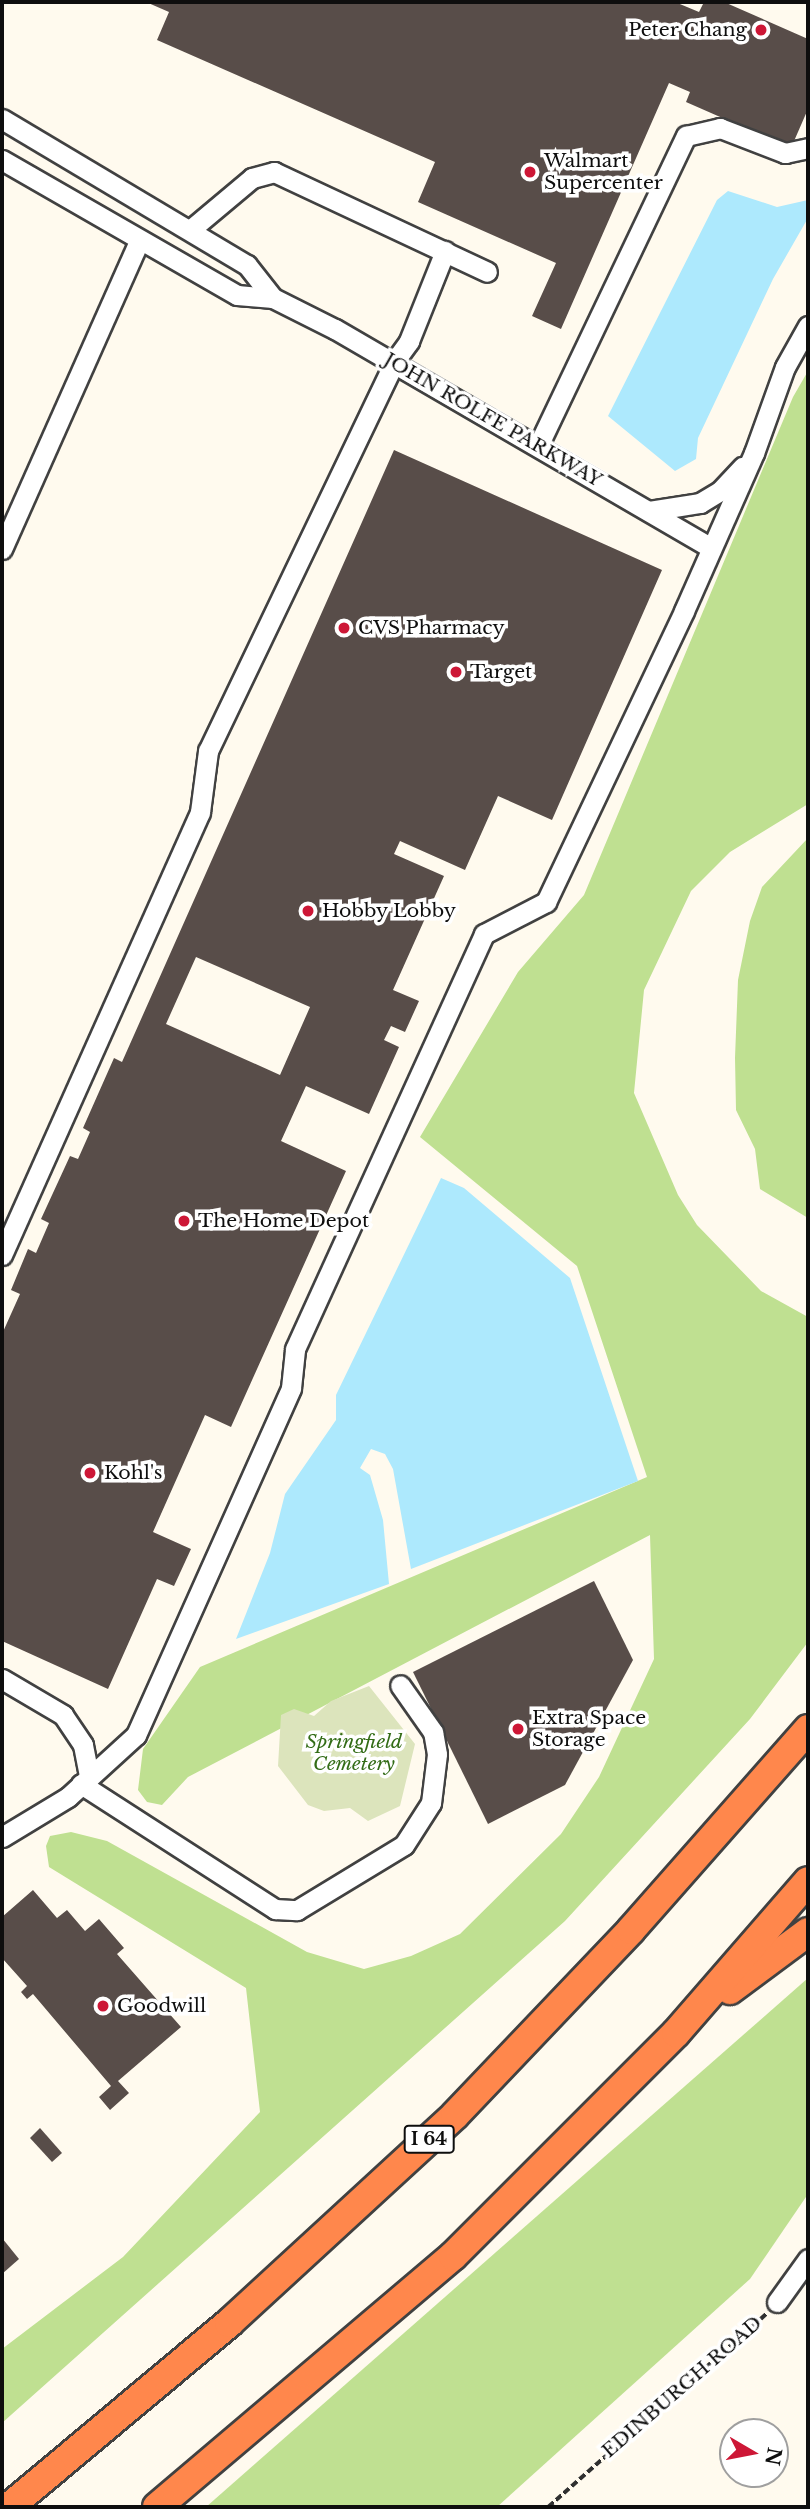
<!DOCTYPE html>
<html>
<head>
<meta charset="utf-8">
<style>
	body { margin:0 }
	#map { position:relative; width:810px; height:2509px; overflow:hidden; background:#fffaee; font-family:"Libre Baskerville",serif }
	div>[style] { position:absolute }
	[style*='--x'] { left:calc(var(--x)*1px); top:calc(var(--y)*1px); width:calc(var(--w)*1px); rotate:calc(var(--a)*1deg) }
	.forest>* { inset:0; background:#bfe091 }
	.cemetery>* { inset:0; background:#dce4bc }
	.water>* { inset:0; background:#ade9fd }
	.building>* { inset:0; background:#584d49 }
	.path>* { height:3.5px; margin-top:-1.75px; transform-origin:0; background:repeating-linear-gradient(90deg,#303030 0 7px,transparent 0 10.5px) }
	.roads { filter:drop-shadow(2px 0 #414141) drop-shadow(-2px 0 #414141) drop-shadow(0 2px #414141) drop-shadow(0 -2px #414141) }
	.minor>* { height:19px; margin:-9.5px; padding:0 9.5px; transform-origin:9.5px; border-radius:9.5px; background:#fff }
	.highway>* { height:28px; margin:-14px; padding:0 14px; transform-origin:14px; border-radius:14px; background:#ff874c }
	.dots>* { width:19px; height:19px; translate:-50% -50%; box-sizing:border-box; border:4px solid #fff; border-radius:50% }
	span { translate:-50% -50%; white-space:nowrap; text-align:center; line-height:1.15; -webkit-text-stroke:7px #fff; paint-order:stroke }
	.shield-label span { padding:2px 5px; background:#fff; border:2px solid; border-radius:5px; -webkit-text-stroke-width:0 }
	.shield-label { font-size:18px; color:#0e0e0e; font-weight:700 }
	.poi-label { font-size:19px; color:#0e0e0e }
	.right { translate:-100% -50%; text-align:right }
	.left { translate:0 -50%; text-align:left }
	.street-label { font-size:19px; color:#0e0e0e }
	.park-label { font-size:19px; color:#336c17; font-style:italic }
	.frame { position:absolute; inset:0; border:4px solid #0e0e0e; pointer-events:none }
	.north { position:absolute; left:719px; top:2418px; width:70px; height:70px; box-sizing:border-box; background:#fff; border:2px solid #9f9f9f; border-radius:50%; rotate:100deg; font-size:19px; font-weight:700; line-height:28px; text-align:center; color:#0e0e0e }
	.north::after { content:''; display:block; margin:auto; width:24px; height:32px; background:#cd1736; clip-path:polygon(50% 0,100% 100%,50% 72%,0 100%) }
</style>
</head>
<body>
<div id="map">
	<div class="forest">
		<i style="clip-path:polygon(808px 371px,808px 804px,730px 852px,691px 891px,644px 990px,634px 1093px,678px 1195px,697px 1225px,761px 1291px,808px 1317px,808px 1642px,750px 1719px,565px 1921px,2px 2423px,2px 2349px,123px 2257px,260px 2112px,246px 1988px,49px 1867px,46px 1846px,50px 1836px,71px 1832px,107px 1841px,307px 1952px,364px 1969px,411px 1956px,460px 1934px,561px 1834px,599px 1777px,654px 1659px,650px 1535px,188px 1777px,162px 1805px,147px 1802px,138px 1790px,143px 1749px,200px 1667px,647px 1477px,577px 1266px,420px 1137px,518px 972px,584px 895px,793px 397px)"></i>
		<i style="clip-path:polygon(808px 838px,808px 1218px,760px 1189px,755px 1149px,736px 1110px,735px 1058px,738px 980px,750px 921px,762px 887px)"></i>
		<i style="clip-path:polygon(808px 1978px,808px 2194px,750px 2279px,497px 2507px,206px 2507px)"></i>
	</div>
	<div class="cemetery">
		<i style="clip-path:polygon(369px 1686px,415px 1744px,400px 1806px,368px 1821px,350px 1808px,324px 1811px,308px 1805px,278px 1766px,281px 1715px,294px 1709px,314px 1716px,331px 1701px)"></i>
	</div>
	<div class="water">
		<i style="clip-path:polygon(728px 191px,777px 207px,808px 200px,808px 218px,773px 279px,698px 438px,696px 459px,675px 471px,608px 416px,717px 200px)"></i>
		<i style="clip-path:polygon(441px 1178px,464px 1188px,570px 1278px,638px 1481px,411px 1569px,393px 1469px,385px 1454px,371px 1449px,360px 1468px,370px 1475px,383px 1520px,389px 1584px,236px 1639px,270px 1553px,285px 1494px,336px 1420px,336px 1395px)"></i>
	</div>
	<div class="building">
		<i style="clip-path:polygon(146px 2px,675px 2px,699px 12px,704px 2px,724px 2px,808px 39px,808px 109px,791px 148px,686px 102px,690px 92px,669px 83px,561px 329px,532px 316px,556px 263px,418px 202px,435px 162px,157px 40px,169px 12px)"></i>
		<i style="clip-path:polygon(evenodd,394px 450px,662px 570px,552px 820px,498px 796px,465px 870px,400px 841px,394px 854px,444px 876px,393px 990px,419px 1001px,405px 1032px,391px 1026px,384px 1040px,399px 1047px,369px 1114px,306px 1086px,281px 1141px,346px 1171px,231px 1427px,205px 1415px,153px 1532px,191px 1549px,174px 1586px,157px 1579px,108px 1689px,2px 1641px,2px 1334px,20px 1294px,11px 1290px,28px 1249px,36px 1253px,49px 1223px,41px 1219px,70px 1156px,78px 1159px,90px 1132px,83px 1128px,114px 1058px,122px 1062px,394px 450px,196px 957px,310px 1007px,280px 1075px,166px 1024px,196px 957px)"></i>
		<i style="clip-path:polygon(594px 1581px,633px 1660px,565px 1785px,488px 1824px,413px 1672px)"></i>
		<i style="clip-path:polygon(33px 1890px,57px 1918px,67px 1910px,85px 1931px,99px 1919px,124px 1948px,117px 1954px,181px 2027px,118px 2081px,129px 2093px,110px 2110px,99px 2097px,111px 2086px,33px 1994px,27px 1999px,21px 1992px,27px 1986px,2px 1958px,2px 1917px)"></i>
		<i style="clip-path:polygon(40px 2128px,62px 2153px,52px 2162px,30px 2138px)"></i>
		<i style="clip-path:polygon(2px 2238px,19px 2259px,2px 2274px)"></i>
	</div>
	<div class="path">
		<i style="--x:548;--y:2507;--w:291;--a:-41.5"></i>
	</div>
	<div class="roads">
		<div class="minor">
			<i style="--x:2;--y:119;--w:285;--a:30.8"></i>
			<i style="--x:247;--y:265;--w:42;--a:51.8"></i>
			<i style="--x:2;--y:160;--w:271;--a:29.9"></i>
			<i style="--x:237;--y:295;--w:36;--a:5"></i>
			<i style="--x:273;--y:298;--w:69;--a:26.6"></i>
			<i style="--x:335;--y:329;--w:435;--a:30.2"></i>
			<i style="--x:190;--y:230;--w:81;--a:-40"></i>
			<i style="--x:252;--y:178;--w:23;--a:-15"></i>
			<i style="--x:274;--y:172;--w:235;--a:25.1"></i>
			<i style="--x:538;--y:446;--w:344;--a:-64.5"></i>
			<i style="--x:686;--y:136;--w:35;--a:-13"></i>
			<i style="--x:720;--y:128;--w:70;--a:21"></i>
			<i style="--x:785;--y:153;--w:24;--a:-12"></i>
			<i style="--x:649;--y:511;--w:52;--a:-8.9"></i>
			<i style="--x:700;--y:503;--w:23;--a:-31"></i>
			<i style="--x:720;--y:491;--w:33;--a:-47"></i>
			<i style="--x:2;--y:549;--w:337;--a:-66"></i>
			<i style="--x:2;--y:1255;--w:485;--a:-65.9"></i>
			<i style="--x:200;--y:812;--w:62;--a:-82.5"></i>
			<i style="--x:208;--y:751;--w:431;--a:-64.4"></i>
			<i style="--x:394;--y:362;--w:26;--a:-54"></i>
			<i style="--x:409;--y:341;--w:97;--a:-68.2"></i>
			<i style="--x:2;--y:1679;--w:71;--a:30.5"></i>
			<i style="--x:63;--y:1715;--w:36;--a:56"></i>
			<i style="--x:83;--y:1745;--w:33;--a:79"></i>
			<i style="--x:81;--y:1784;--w:231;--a:32.8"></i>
			<i style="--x:275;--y:1909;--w:22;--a:3"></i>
			<i style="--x:297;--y:1910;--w:125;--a:-31.3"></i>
			<i style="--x:404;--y:1845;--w:50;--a:-57.3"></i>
			<i style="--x:431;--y:1803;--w:49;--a:-83"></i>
			<i style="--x:437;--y:1754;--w:22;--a:-100"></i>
			<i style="--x:433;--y:1732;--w:57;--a:-125.1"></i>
			<i style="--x:2;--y:1837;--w:77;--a:-31.2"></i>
			<i style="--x:68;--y:1797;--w:92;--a:-42.4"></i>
			<i style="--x:136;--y:1735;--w:380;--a:-65.9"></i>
			<i style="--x:291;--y:1388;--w:39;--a:-84"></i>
			<i style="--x:295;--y:1349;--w:456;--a:-65.5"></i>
			<i style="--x:484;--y:934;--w:70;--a:-27.3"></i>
			<i style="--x:546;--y:902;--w:322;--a:-64.6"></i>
			<i style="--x:684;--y:611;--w:173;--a:-66.1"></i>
			<i style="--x:754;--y:453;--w:91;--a:-70.2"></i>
			<i style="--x:785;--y:367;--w:47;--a:-60.7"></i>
			<i style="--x:777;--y:2302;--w:53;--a:-54.2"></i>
		</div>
		<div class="highway">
			<i style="--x:730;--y:1990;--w:97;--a:-36.6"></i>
			<i style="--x:9;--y:2507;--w:287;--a:-39.9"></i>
			<i style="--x:229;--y:2323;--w:307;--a:-42.6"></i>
			<i style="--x:455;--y:2115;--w:255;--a:-46.4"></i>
			<i style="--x:631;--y:1930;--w:268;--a:-48.6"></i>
			<i style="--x:157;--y:2507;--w:388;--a:-40.3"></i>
			<i style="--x:453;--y:2256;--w:315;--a:-45"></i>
			<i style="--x:676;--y:2033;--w:201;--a:-49"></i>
		</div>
	</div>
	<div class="dots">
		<i style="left:761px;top:30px;background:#cd1736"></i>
		<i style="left:530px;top:172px;background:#cd1736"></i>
		<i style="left:344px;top:628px;background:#cd1736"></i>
		<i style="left:456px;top:672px;background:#cd1736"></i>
		<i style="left:308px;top:911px;background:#cd1736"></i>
		<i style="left:184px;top:1221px;background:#cd1736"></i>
		<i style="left:90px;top:1473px;background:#cd1736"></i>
		<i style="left:518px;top:1729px;background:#cd1736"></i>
		<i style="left:103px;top:2006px;background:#cd1736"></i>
	</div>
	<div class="shield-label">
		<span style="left:429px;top:2139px">I 64</span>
	</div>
	<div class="poi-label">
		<span class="right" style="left:747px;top:30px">Peter Chang</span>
		<span class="left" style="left:544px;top:172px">Walmart<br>Supercenter</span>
		<span class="left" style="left:358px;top:628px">CVS Pharmacy</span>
		<span class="left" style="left:470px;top:672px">Target</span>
		<span class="left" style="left:322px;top:911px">Hobby Lobby</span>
		<span class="left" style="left:198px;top:1221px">The Home Depot</span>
		<span class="left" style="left:104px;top:1473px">Kohl's</span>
		<span class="left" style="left:532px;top:1729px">Extra Space<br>Storage</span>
		<span class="left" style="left:117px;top:2006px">Goodwill</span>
	</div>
	<div class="street-label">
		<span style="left:493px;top:420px;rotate:30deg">JOHN ROLFE PARKWAY</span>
		<span style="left:682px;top:2387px;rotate:-41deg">EDINBURGH ROAD</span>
	</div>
	<div class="park-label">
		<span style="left:354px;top:1753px">Springfield<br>Cemetery</span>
	</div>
	<div class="frame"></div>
	<div class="north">N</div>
</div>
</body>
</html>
